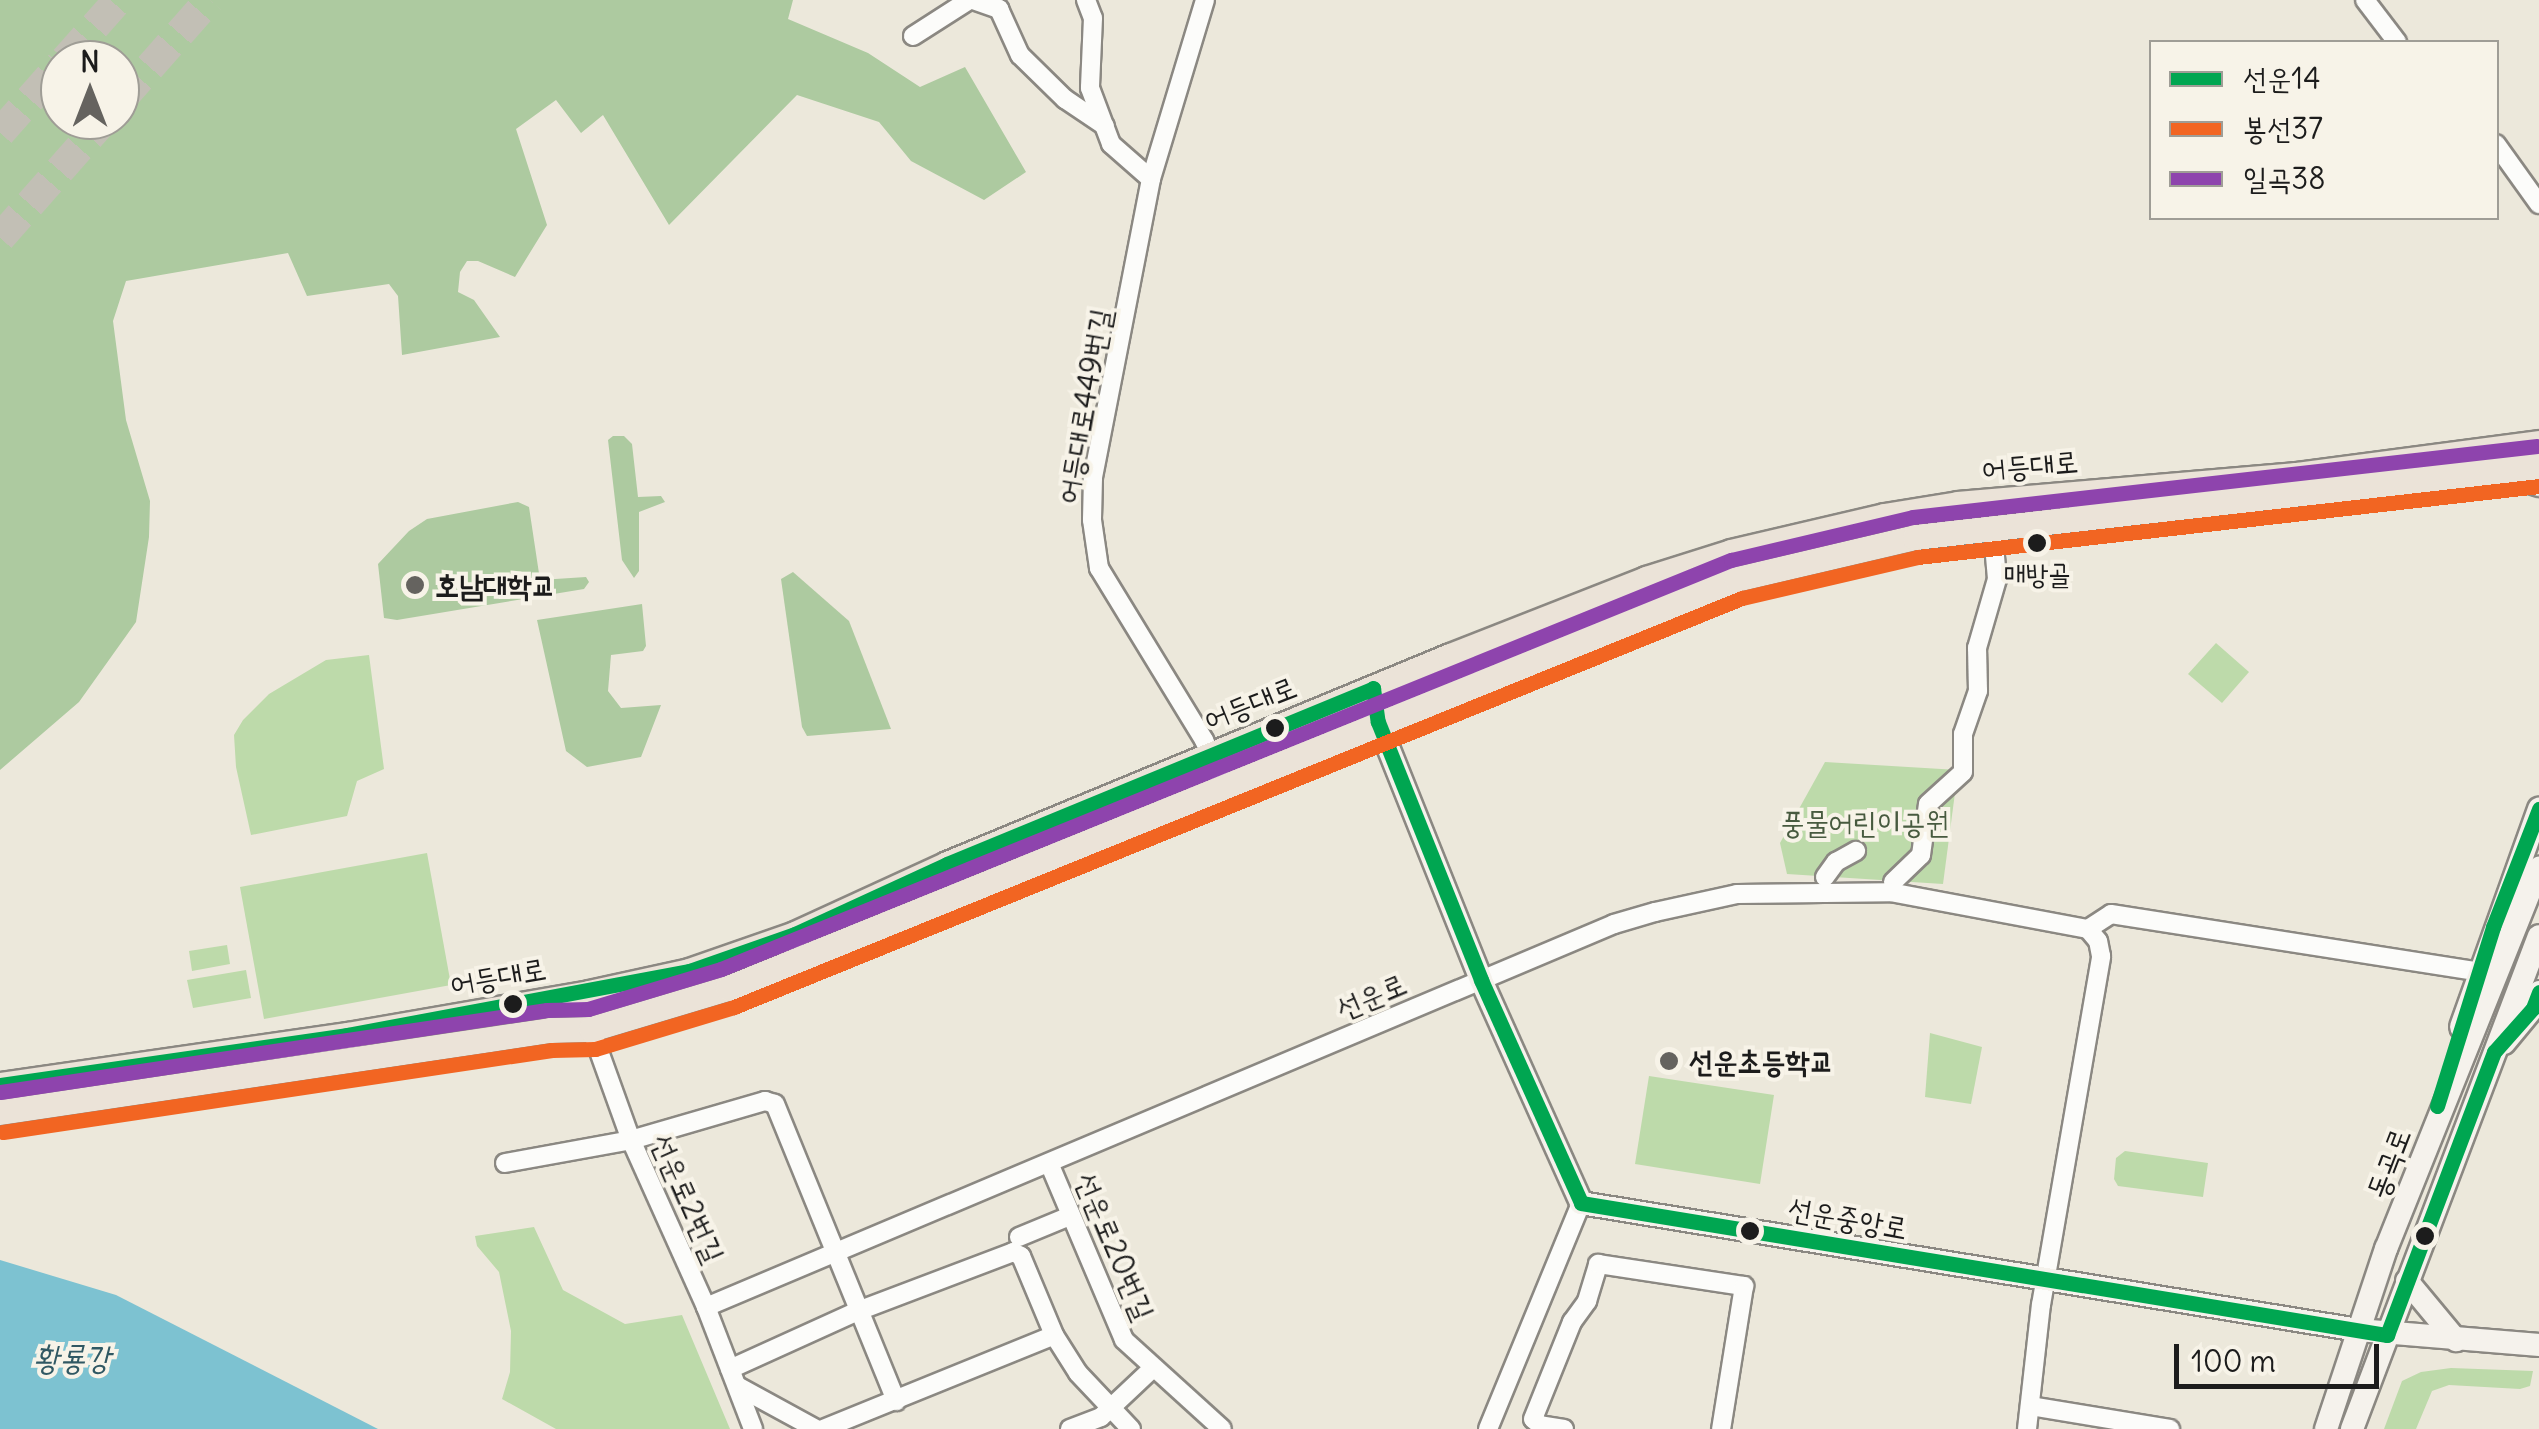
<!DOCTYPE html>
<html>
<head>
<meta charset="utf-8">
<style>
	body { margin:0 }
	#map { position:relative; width:2539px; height:1429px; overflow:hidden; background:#ece8db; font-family:Delius,"Poor Story",sans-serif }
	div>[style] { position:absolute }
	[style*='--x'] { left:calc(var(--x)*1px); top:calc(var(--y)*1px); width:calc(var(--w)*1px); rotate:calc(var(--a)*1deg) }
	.green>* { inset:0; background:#bddaaa }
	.forest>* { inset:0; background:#adcaa0 }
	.water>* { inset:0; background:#7dc2d1 }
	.highway-tunnel>* { height:30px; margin-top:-15px; transform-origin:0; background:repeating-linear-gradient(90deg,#c2bfb5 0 30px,transparent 0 45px) }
	.roads { filter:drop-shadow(2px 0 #8b8882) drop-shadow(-2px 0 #8b8882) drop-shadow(0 2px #8b8882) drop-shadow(0 -2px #8b8882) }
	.street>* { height:18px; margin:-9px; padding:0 9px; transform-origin:9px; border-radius:9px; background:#fcfcfa }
	.secondary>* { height:22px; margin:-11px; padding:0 11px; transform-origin:11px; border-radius:11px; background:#f5f2ec }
	.primary>* { height:25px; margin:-12.5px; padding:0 12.5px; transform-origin:12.5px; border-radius:12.5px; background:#ebe3d8 }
	.bus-1>* { height:15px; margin:-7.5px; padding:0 7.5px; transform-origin:7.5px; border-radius:7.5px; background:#00a651 }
	.bus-2>* { height:15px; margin:-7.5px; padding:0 7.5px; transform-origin:7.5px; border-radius:7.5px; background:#f26522 }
	.bus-3>* { height:15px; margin:-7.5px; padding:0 7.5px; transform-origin:7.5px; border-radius:7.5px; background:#8e44ad }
	.dots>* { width:28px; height:28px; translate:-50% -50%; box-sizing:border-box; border:5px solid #f7f3e8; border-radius:50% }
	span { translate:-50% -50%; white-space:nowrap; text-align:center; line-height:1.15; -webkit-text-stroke:8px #f7f3e8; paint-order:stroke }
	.bus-label { font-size:28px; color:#1c1c1c }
	.street-label { font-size:30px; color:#1c1c1c }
	.poi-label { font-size:30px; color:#1c1c1c; font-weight:700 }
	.left { translate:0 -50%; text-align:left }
	.park-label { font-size:30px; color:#475a3f }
	.water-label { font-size:32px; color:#305863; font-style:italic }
	.legend { position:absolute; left:2149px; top:40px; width:350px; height:180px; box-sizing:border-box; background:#f7f3e8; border:2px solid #9f9d96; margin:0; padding:12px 18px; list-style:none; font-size:30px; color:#1c1c1c }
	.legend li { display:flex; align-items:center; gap:20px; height:50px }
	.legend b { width:50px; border:2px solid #9f9d96 }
	.north { position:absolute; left:40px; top:40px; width:100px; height:100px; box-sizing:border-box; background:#f7f3e8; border:2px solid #9f9d96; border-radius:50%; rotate:0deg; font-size:28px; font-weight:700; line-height:40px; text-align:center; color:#1c1c1c }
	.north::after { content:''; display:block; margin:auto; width:35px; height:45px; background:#65635f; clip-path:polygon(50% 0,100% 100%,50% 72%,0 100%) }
	.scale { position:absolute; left:2174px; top:1344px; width:205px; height:45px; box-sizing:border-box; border:5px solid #1c1c1c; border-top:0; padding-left:12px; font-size:30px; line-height:35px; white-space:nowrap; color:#1c1c1c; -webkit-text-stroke:8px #f7f3e8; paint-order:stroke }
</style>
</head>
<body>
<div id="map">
	<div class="green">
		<i style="clip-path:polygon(2216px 643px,2249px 672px,2222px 703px,2188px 674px)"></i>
		<i style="clip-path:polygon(369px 655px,384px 769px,357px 781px,347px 816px,251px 835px,236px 767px,234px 735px,243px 720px,269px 694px,326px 660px)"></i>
		<i style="clip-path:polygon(1825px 762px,1958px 770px,1943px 884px,1787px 874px,1780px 843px)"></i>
		<i style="clip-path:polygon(427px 853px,451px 985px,264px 1019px,240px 887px)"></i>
		<i style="clip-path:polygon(227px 945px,230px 964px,192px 971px,189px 951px)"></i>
		<i style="clip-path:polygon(246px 970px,251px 998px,193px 1008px,187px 980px)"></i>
		<i style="clip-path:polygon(1930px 1033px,1982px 1047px,1971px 1104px,1925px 1097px)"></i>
		<i style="clip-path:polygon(1649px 1076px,1774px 1095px,1760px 1184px,1635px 1164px)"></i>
		<i style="clip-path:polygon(2125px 1151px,2208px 1163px,2203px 1197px,2118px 1186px,2114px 1179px,2116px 1158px)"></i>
		<i style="clip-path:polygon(534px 1227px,563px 1290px,625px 1324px,682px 1315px,730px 1429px,556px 1429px,502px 1399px,510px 1372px,511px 1331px,499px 1272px,477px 1246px,475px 1236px)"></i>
		<i style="clip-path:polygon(2451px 1368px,2533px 1371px,2530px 1386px,2520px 1389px,2449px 1385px,2432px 1391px,2416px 1429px,2384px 1429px,2402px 1381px,2421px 1372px)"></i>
	</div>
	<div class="forest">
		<i style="clip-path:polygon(evenodd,0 0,793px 0,788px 19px,868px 53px,920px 87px,965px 67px,1026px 172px,984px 200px,911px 161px,879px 122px,797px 95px,669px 225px,603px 115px,581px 133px,556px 100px,516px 129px,547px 225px,515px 277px,478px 261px,467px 261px,460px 272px,458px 292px,474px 300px,500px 337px,402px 355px,398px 296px,389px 284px,307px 296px,288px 253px,126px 281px,113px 321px,126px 420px,150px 501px,149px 537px,136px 622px,79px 702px,0 770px,0 0,120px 60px,120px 120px,60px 120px,60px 60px,120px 60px)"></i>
		<i style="clip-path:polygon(613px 436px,624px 436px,632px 444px,638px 497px,661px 496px,665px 502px,639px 512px,639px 571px,634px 578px,622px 560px,608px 440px)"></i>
		<i style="clip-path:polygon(518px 502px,529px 507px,540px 580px,586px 577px,589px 582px,584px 589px,397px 620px,384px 618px,378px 564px,409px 531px,427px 519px)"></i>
		<i style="clip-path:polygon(793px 572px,849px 621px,891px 729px,807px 736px,802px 727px,781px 579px)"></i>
		<i style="clip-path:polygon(642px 604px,646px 646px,643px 651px,611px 655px,608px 691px,621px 708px,661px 705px,641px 757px,587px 767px,566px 751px,537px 620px)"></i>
	</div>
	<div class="water">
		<i style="clip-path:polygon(0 1260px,116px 1295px,378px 1429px,0 1429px)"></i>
	</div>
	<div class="highway-tunnel">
		<i style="--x:65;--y:60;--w:80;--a:-48.5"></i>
		<i style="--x:120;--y:101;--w:135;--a:-48.6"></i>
		<i style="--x:0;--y:133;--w:91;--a:-48.6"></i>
		<i style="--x:0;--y:238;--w:157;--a:-48.6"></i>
	</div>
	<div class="roads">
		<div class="street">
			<i style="--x:973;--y:0;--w:28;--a:19"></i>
			<i style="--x:999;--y:9;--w:51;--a:65.5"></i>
			<i style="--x:1020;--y:55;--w:63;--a:44.4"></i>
			<i style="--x:1065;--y:99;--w:48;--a:34"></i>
			<i style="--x:1086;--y:0;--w:19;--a:69"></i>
			<i style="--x:1093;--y:18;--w:70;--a:92.5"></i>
			<i style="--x:1090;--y:88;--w:60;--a:69.4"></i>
			<i style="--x:1111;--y:144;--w:53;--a:41.2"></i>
			<i style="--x:1205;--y:0;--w:187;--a:106.8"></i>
			<i style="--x:1151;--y:179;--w:305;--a:101"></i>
			<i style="--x:1093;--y:478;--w:42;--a:91.4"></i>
			<i style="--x:1092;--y:520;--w:49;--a:81.7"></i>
			<i style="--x:1099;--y:568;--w:202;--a:58.6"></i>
			<i style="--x:1204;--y:740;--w:53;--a:66.8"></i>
			<i style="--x:2365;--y:0;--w:53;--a:52.7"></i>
			<i style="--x:913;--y:36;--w:67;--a:-32.7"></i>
			<i style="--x:2496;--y:144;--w:74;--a:54.4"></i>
			<i style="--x:1825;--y:877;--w:19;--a:-54"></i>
			<i style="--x:1836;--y:862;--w:23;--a:-29"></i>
			<i style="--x:1893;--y:882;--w:39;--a:-44"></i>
			<i style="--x:1921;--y:855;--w:51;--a:-82.2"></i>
			<i style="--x:1928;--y:804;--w:47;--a:-42.4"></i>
			<i style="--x:1963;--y:772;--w:38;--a:-90"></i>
			<i style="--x:1963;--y:734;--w:46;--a:-70.8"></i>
			<i style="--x:1978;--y:691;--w:43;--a:-91.3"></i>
			<i style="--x:1977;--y:648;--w:72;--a:-73.8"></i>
			<i style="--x:1997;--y:579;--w:33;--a:-95"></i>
			<i style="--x:2088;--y:929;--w:27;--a:-33"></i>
			<i style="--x:2111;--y:914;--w:374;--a:8.9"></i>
			<i style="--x:591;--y:1029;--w:118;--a:70.2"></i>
			<i style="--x:631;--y:1140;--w:183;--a:65.8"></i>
			<i style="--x:706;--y:1307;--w:131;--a:68.9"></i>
			<i style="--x:505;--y:1163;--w:128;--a:-10.3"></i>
			<i style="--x:631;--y:1140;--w:140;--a:-16.2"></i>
			<i style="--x:765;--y:1101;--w:10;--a:17"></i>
			<i style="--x:775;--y:1104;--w:321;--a:67.8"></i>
			<i style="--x:1049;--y:1163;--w:192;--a:67"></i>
			<i style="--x:1124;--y:1340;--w:132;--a:42.2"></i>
			<i style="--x:1019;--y:1237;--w:55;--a:-22.4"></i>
			<i style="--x:706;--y:1307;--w:985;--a:-22.87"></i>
			<i style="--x:1614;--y:924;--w:43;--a:-16.3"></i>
			<i style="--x:1655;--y:912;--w:84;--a:-12.4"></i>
			<i style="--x:1737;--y:894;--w:153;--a:-0.7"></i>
			<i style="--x:1890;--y:892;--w:201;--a:10.6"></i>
			<i style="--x:730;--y:1369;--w:141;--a:-24.4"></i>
			<i style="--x:858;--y:1311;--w:166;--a:-20.8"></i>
			<i style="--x:1013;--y:1252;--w:9;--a:27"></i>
			<i style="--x:1021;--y:1256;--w:86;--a:67.3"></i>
			<i style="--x:1054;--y:1335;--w:45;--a:57.7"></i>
			<i style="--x:1078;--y:1373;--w:77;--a:46.6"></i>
			<i style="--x:739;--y:1387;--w:88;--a:28.6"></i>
			<i style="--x:2031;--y:1406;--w:141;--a:9.4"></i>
			<i style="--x:823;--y:1429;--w:249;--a:-22.1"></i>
			<i style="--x:1070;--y:1429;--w:33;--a:-21"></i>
			<i style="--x:1101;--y:1417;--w:70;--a:-43.3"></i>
			<i style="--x:1488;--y:1429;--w:244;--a:-67.6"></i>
			<i style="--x:1564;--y:1429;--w:24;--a:-171"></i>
			<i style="--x:1540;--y:1425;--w:9;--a:-139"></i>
			<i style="--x:1533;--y:1419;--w:105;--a:-68.1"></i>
			<i style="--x:1572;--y:1322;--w:26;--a:-54"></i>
			<i style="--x:1587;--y:1301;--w:39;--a:-73"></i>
			<i style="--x:1598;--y:1264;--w:148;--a:8.6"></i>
			<i style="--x:1744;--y:1286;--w:145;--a:99.1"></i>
			<i style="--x:2027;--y:1429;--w:125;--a:-83.6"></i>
			<i style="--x:2041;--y:1305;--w:354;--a:-80.2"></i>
			<i style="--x:2101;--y:956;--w:15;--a:-101"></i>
			<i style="--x:2098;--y:941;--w:16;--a:-130"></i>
		</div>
		<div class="secondary">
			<i style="--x:2498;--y:472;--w:43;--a:17.6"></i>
			<i style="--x:1373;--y:688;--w:34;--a:82"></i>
			<i style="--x:1378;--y:722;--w:278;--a:68.2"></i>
			<i style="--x:1481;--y:980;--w:244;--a:65.8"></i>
			<i style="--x:1581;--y:1203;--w:787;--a:9.28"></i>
			<i style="--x:2358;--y:1330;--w:182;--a:4.7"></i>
			<i style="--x:2461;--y:1027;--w:232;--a:-70.3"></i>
			<i style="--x:2504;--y:1043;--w:45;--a:-50.4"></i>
			<i style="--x:2533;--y:1008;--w:17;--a:-69"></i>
			<i style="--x:2407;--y:1281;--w:77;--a:50.3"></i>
			<i style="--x:2326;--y:1429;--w:190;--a:-71.6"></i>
			<i style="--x:2386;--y:1249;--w:411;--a:-68.1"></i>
			<i style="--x:2352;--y:1429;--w:527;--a:-69.23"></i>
		</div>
		<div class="primary">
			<i style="--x:0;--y:1085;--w:351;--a:-8.2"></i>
			<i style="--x:347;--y:1035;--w:246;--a:-9.8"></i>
			<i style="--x:589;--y:993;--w:102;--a:-12.4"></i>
			<i style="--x:689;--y:971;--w:112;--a:-19.2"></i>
			<i style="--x:795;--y:934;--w:167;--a:-24.7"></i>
			<i style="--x:947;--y:864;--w:544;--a:-22.47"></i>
			<i style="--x:1450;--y:656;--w:211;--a:-21.4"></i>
			<i style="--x:1646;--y:579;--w:89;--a:-17.6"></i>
			<i style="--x:1731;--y:552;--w:157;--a:-13.2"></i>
			<i style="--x:1884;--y:516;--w:75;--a:-9.2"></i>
			<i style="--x:1958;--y:504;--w:339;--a:-4.9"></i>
			<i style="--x:2296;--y:475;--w:245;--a:-7.5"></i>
			<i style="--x:0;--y:1112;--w:556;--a:-8.48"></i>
			<i style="--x:550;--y:1030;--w:41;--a:-1.4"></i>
			<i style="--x:591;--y:1029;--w:143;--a:-16.7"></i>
			<i style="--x:728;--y:988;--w:1088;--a:-22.09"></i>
			<i style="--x:1736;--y:579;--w:184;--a:-13.2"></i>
			<i style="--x:1915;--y:537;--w:628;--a:-6.49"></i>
		</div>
	</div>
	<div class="bus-1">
		<i style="--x:0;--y:1085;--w:351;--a:-8.2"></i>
		<i style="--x:347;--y:1035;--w:348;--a:-10.6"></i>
		<i style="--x:689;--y:971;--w:112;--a:-19.2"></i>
		<i style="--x:795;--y:934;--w:167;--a:-24.7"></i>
		<i style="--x:947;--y:864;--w:461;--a:-22.4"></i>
		<i style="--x:1373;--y:688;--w:34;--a:82"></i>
		<i style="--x:1378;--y:722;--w:278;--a:68.2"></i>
		<i style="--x:1481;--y:980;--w:244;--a:65.8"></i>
		<i style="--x:1581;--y:1203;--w:817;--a:9.3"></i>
		<i style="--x:2387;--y:1335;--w:303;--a:-69.3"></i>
		<i style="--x:2494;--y:1052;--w:59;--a:-48.4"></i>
		<i style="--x:2533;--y:1008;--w:17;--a:-69"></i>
		<i style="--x:2437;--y:1106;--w:188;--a:-72.6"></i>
		<i style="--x:2493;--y:927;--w:127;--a:-68.7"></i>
	</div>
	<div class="bus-2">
		<i style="--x:3;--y:1132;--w:555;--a:-8.5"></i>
		<i style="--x:552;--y:1050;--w:43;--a:-1.3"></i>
		<i style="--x:595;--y:1049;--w:145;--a:-16.8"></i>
		<i style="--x:734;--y:1007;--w:1088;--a:-22.09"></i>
		<i style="--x:1742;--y:598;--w:181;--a:-13.1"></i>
		<i style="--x:1918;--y:557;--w:625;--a:-6.52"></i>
	</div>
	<div class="bus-3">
		<i style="--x:0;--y:1092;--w:553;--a:-8.53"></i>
		<i style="--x:547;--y:1010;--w:41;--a:-1.4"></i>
		<i style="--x:588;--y:1009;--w:139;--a:-16.7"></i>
		<i style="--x:721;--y:969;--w:1090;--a:-22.05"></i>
		<i style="--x:1731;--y:560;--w:187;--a:-13.3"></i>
		<i style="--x:1913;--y:517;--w:628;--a:-6.49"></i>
	</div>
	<div class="dots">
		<i style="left:2037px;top:543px;background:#1c1c1c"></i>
		<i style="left:415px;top:585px;background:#65635f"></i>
		<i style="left:1275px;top:728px;background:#1c1c1c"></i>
		<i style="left:513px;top:1004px;background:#1c1c1c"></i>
		<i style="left:1669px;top:1061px;background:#65635f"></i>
		<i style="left:1750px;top:1231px;background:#1c1c1c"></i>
		<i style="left:2425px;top:1236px;background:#1c1c1c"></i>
	</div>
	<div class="bus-label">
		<span style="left:2037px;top:574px">매방골</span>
	</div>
	<div class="street-label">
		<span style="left:1084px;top:406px;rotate:-80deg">어등대로449번길</span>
		<span style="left:2030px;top:465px;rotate:-5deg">어등대로</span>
		<span style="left:1250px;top:703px;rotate:-22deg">어등대로</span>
		<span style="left:498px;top:976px;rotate:-10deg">어등대로</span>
		<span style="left:1371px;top:996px;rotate:-23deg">선운로</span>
		<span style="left:2388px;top:1163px;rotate:-69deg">동곡로</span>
		<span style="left:688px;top:1198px;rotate:66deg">선운로2번길</span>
		<span style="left:1848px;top:1218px;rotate:10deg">선운중앙로</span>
		<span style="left:1115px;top:1246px;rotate:67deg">선운로20번길</span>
	</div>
	<div class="poi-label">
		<span class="left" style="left:435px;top:585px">호남대학교</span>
		<span class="left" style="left:1689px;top:1061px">선운초등학교</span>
	</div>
	<div class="park-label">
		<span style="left:1865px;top:822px">풍물어린이공원</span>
	</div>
	<div class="water-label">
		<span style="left:72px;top:1358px">황룡강</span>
	</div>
	<ul class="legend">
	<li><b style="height:12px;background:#00a651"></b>선운14</li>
	<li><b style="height:12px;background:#f26522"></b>봉선37</li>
	<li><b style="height:12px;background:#8e44ad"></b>일곡38</li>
	</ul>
	<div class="north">N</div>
	<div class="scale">100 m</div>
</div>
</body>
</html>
